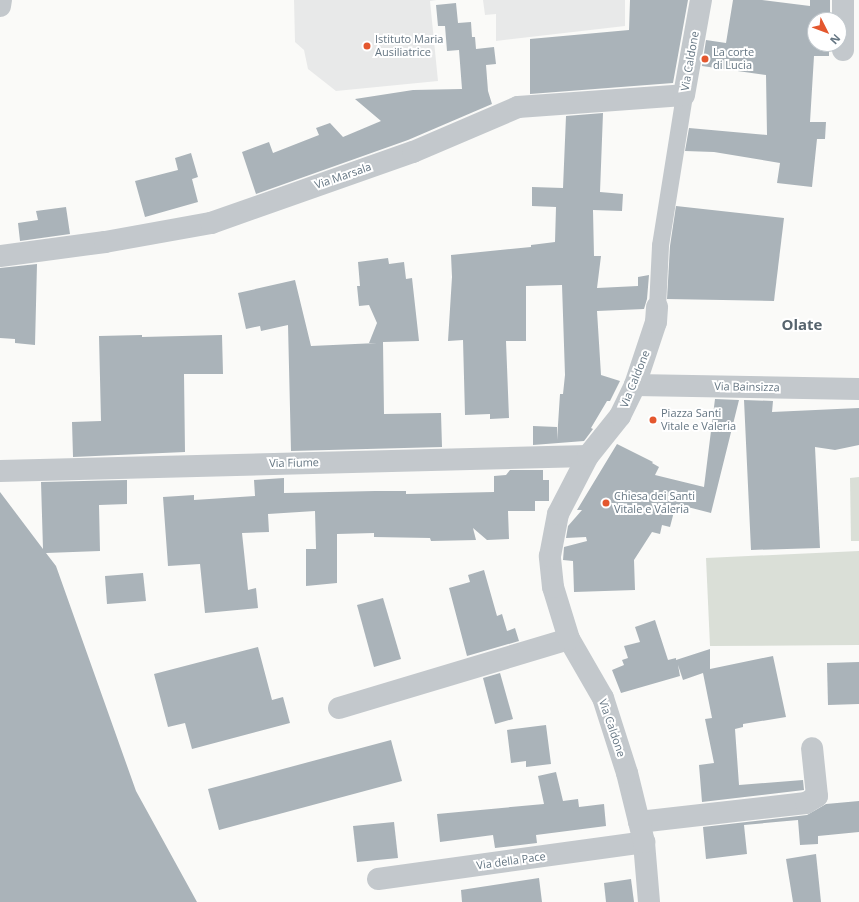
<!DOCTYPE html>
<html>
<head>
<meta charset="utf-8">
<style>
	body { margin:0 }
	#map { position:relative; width:859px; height:902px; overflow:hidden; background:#fafaf8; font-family:"Open Sans",sans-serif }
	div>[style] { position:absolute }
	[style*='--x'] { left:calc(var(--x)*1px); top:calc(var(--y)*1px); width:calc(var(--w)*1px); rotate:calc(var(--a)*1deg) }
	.built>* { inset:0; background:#e8e9e9 }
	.green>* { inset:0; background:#dadfd7 }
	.building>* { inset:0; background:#aab3b9 }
	.pedestrian>* { height:17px; margin:-8.5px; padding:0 8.5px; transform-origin:8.5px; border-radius:8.5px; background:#c3c8cc }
	.minor>* { height:22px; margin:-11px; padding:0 11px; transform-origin:11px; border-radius:11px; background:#c3c8cc }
	.dots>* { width:11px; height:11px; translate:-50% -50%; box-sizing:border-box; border:2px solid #fff; border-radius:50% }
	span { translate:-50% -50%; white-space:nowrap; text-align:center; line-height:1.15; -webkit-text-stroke:4px #fff; paint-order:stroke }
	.poi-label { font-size:11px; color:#657683 }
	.left { translate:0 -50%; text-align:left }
	.street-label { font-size:11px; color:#657683 }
	.district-label { font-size:15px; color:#57646e; font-weight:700 }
	.north { position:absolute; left:807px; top:12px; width:40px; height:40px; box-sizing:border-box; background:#fff; border:1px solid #c1c8cd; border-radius:50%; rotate:132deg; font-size:11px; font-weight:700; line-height:16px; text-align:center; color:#657683 }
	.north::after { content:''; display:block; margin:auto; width:14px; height:18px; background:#e4572e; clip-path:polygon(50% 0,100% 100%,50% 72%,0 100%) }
</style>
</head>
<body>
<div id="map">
	<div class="built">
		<i style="clip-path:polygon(294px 0,437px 0,430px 1px,438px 81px,336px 91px,308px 69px,304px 50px,295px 42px)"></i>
		<i style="clip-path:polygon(483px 0,625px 0,625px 26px,496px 41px,496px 14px,485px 15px)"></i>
	</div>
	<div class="green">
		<i style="clip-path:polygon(859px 477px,859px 541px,851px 541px,850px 478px)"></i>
		<i style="clip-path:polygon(859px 551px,859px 645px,710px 646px,706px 558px)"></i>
	</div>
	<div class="building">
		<i style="clip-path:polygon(630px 0,688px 0,673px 83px,530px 94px,530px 39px,629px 30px)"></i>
		<i style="clip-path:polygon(733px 0,762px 0,810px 6px,810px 0,830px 0,830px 20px,815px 20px,815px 44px,829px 44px,829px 56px,814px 56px,810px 122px,826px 122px,825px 139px,817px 139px,812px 187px,777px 183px,780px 163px,714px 152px,685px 151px,689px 128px,767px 135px,766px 75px,702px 66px,706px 40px,726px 43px)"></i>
		<i style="clip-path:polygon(456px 3px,458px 23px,471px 22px,472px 37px,475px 37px,476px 49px,494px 47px,496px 64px,486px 65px,488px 91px,492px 104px,408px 140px,256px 194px,242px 152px,269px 142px,273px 153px,319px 135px,316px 128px,330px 123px,343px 137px,381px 121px,355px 99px,413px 90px,462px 89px,459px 50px,447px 51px,445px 26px,438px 26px,436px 5px)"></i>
		<i style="clip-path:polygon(603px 113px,600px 192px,623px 194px,622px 211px,593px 210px,594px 256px,601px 256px,597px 288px,638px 286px,638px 277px,649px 275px,647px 299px,644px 309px,597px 311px,601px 375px,620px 381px,610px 401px,607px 401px,591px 428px,593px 429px,584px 441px,533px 445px,533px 426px,557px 427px,557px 440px,560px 394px,563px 394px,565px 375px,562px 285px,526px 286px,526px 341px,506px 341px,509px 418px,490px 419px,490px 414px,465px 415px,463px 340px,448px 341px,452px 277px,451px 255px,531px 247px,531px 245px,555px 242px,556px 207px,532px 206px,532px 187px,563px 188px,566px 116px)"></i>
		<i style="clip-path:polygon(191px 153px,198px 177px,192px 179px,198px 202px,145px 217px,135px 181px,178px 170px,175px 158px)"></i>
		<i style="clip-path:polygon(676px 206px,784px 218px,774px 301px,667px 299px,670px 246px)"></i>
		<i style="clip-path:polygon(66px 207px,70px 234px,20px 241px,18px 223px,38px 220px,36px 211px)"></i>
		<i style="clip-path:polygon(388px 258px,389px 264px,404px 262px,406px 279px,412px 278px,419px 341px,383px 342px,384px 414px,441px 413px,442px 447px,291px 451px,288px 325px,261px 331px,260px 326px,246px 329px,238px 293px,295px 280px,311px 346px,377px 343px,369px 343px,377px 323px,369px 305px,359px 306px,357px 286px,360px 286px,358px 262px)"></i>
		<i style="clip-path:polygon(37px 264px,35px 345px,15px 343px,15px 339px,0 338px,0 268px)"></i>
		<i style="clip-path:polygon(142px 335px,142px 337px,222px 335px,223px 374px,184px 374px,185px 452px,73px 457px,72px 422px,101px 421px,99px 336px)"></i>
		<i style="clip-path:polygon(715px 399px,739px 400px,711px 513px,676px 504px,670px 527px,662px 525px,660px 534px,652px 532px,634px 560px,635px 590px,574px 592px,573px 561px,563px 560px,564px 547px,587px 541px,586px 537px,566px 538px,568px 526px,582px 510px,577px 510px,617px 444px,653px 462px,652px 463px,659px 467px,655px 475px,704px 487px)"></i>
		<i style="clip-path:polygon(744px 400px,773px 401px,772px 412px,859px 408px,859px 445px,835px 450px,815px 447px,820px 548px,751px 550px)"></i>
		<i style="clip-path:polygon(510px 470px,543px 470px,543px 480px,549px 480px,549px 501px,535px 501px,535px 511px,508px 511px,509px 539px,487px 540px,473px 528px,476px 540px,431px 541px,430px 538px,374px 537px,374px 533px,337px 534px,337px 583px,306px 586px,306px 549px,316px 549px,315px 511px,268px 514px,269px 532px,242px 533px,248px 590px,256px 588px,258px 608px,205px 613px,200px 564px,168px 566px,163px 497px,194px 495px,194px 500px,255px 496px,254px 480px,284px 478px,284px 493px,375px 491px,406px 491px,406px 494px,494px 492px,494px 476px,506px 475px)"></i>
		<i style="clip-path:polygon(127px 480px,127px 504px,99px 505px,100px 551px,46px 553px,56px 566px,136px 791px,197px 902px,0 902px,0 492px,43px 549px,41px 482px)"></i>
		<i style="clip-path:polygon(484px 570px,497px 616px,502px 614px,507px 631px,515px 628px,519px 641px,467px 656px,449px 588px,470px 582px,468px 575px)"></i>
		<i style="clip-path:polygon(143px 573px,146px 601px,107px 604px,105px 576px)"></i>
		<i style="clip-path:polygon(383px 598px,401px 659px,374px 667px,357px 605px)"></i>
		<i style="clip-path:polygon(655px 620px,668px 660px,676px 658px,676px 660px,710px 649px,710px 669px,773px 656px,786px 717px,743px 724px,743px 727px,735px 729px,739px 785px,803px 780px,804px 790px,702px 802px,699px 765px,714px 763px,705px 719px,712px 718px,703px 673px,683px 680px,678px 665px,680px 676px,621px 693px,612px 670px,624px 665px,622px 660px,628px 658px,624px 646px,640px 642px,635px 627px)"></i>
		<i style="clip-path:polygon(258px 647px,272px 700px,283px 697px,290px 723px,192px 749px,185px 723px,168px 727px,154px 674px)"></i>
		<i style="clip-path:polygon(859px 662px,859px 704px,828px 705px,827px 663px)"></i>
		<i style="clip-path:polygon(500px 673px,513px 719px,495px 724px,483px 678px)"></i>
		<i style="clip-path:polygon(546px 725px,551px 764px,526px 767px,526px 761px,511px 763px,507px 730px)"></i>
		<i style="clip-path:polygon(391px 740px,402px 781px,219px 830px,208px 789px)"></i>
		<i style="clip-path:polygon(556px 772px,563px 801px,578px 799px,579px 807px,604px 804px,606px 826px,536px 835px,537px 843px,495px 848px,493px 835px,440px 842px,437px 814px,544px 804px,538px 776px)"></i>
		<i style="clip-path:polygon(859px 801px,859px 832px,818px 836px,818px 844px,800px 845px,798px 820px,744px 825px,747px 854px,706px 859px,703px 827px,807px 815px,826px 804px)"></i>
		<i style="clip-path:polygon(394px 822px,398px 858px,357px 862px,353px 826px)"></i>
		<i style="clip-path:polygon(816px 854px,821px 902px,793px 902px,786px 859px)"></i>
		<i style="clip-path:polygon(539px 878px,542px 902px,462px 902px,461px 890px)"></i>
		<i style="clip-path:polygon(631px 879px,634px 902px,606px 902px,604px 883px)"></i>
	</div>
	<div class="pedestrian">
		<i style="--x:657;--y:307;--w:62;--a:-87.2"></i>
		<i style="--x:660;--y:245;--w:152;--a:-80.9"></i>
	</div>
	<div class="minor">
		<i style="--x:843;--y:0;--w:50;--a:90"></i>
		<i style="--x:0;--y:6;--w:6;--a:-81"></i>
		<i style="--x:0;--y:256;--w:106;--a:-7.6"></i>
		<i style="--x:105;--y:242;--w:108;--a:-10.2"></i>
		<i style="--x:211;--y:223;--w:214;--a:-19.4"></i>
		<i style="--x:413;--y:152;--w:114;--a:-23.2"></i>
		<i style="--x:518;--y:107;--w:166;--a:-4.1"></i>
		<i style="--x:684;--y:95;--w:97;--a:-79.9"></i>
		<i style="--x:635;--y:385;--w:224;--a:1"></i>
		<i style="--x:0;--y:471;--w:588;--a:-1.46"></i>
		<i style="--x:339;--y:708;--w:240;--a:-16.7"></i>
		<i style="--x:639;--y:822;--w:168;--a:-6.5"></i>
		<i style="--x:806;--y:803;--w:13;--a:-32"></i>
		<i style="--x:817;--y:796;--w:48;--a:-95.9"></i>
		<i style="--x:378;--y:879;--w:269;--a:-7.9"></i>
		<i style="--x:649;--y:902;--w:60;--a:-94.8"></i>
		<i style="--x:644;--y:842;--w:71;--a:-103.8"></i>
		<i style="--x:627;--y:773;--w:79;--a:-107.7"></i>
		<i style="--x:603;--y:698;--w:68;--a:-120"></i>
		<i style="--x:569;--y:639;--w:54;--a:-107.1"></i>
		<i style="--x:553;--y:587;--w:31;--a:-96"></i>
		<i style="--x:550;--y:556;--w:43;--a:-79.2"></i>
		<i style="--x:558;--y:514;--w:65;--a:-62.7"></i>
		<i style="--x:588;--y:456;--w:51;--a:-51.3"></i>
		<i style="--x:620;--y:416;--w:34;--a:-64"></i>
		<i style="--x:635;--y:385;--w:66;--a:-71.6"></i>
		<i style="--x:656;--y:322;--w:15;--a:-86"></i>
	</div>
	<div class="dots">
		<i style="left:367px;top:46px;background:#e4572e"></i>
		<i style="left:705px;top:59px;background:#e4572e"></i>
		<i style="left:653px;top:420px;background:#e4572e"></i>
		<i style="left:606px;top:503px;background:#e4572e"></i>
	</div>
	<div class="poi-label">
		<span class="left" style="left:375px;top:46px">Istituto Maria<br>Ausiliatrice</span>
		<span class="left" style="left:713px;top:59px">La corte<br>di Lucia</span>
		<span class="left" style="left:661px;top:420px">Piazza Santi<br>Vitale e Valeria</span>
		<span class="left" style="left:614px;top:503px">Chiesa dei Santi<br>Vitale e Valeria</span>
	</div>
	<div class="street-label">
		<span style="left:690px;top:61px;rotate:-80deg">Via Caldone</span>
		<span style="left:343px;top:176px;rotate:-19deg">Via Marsala</span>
		<span style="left:635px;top:379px;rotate:-68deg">Via Caldone</span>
		<span style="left:747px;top:387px;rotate:1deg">Via Bainsizza</span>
		<span style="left:294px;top:463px;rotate:-1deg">Via Fiume</span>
		<span style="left:612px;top:728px;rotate:71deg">Via Caldone</span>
		<span style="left:511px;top:861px;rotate:-8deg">Via della Pace</span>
	</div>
	<div class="district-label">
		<span style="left:802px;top:325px">Olate</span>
	</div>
	<div class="north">N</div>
</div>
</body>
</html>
